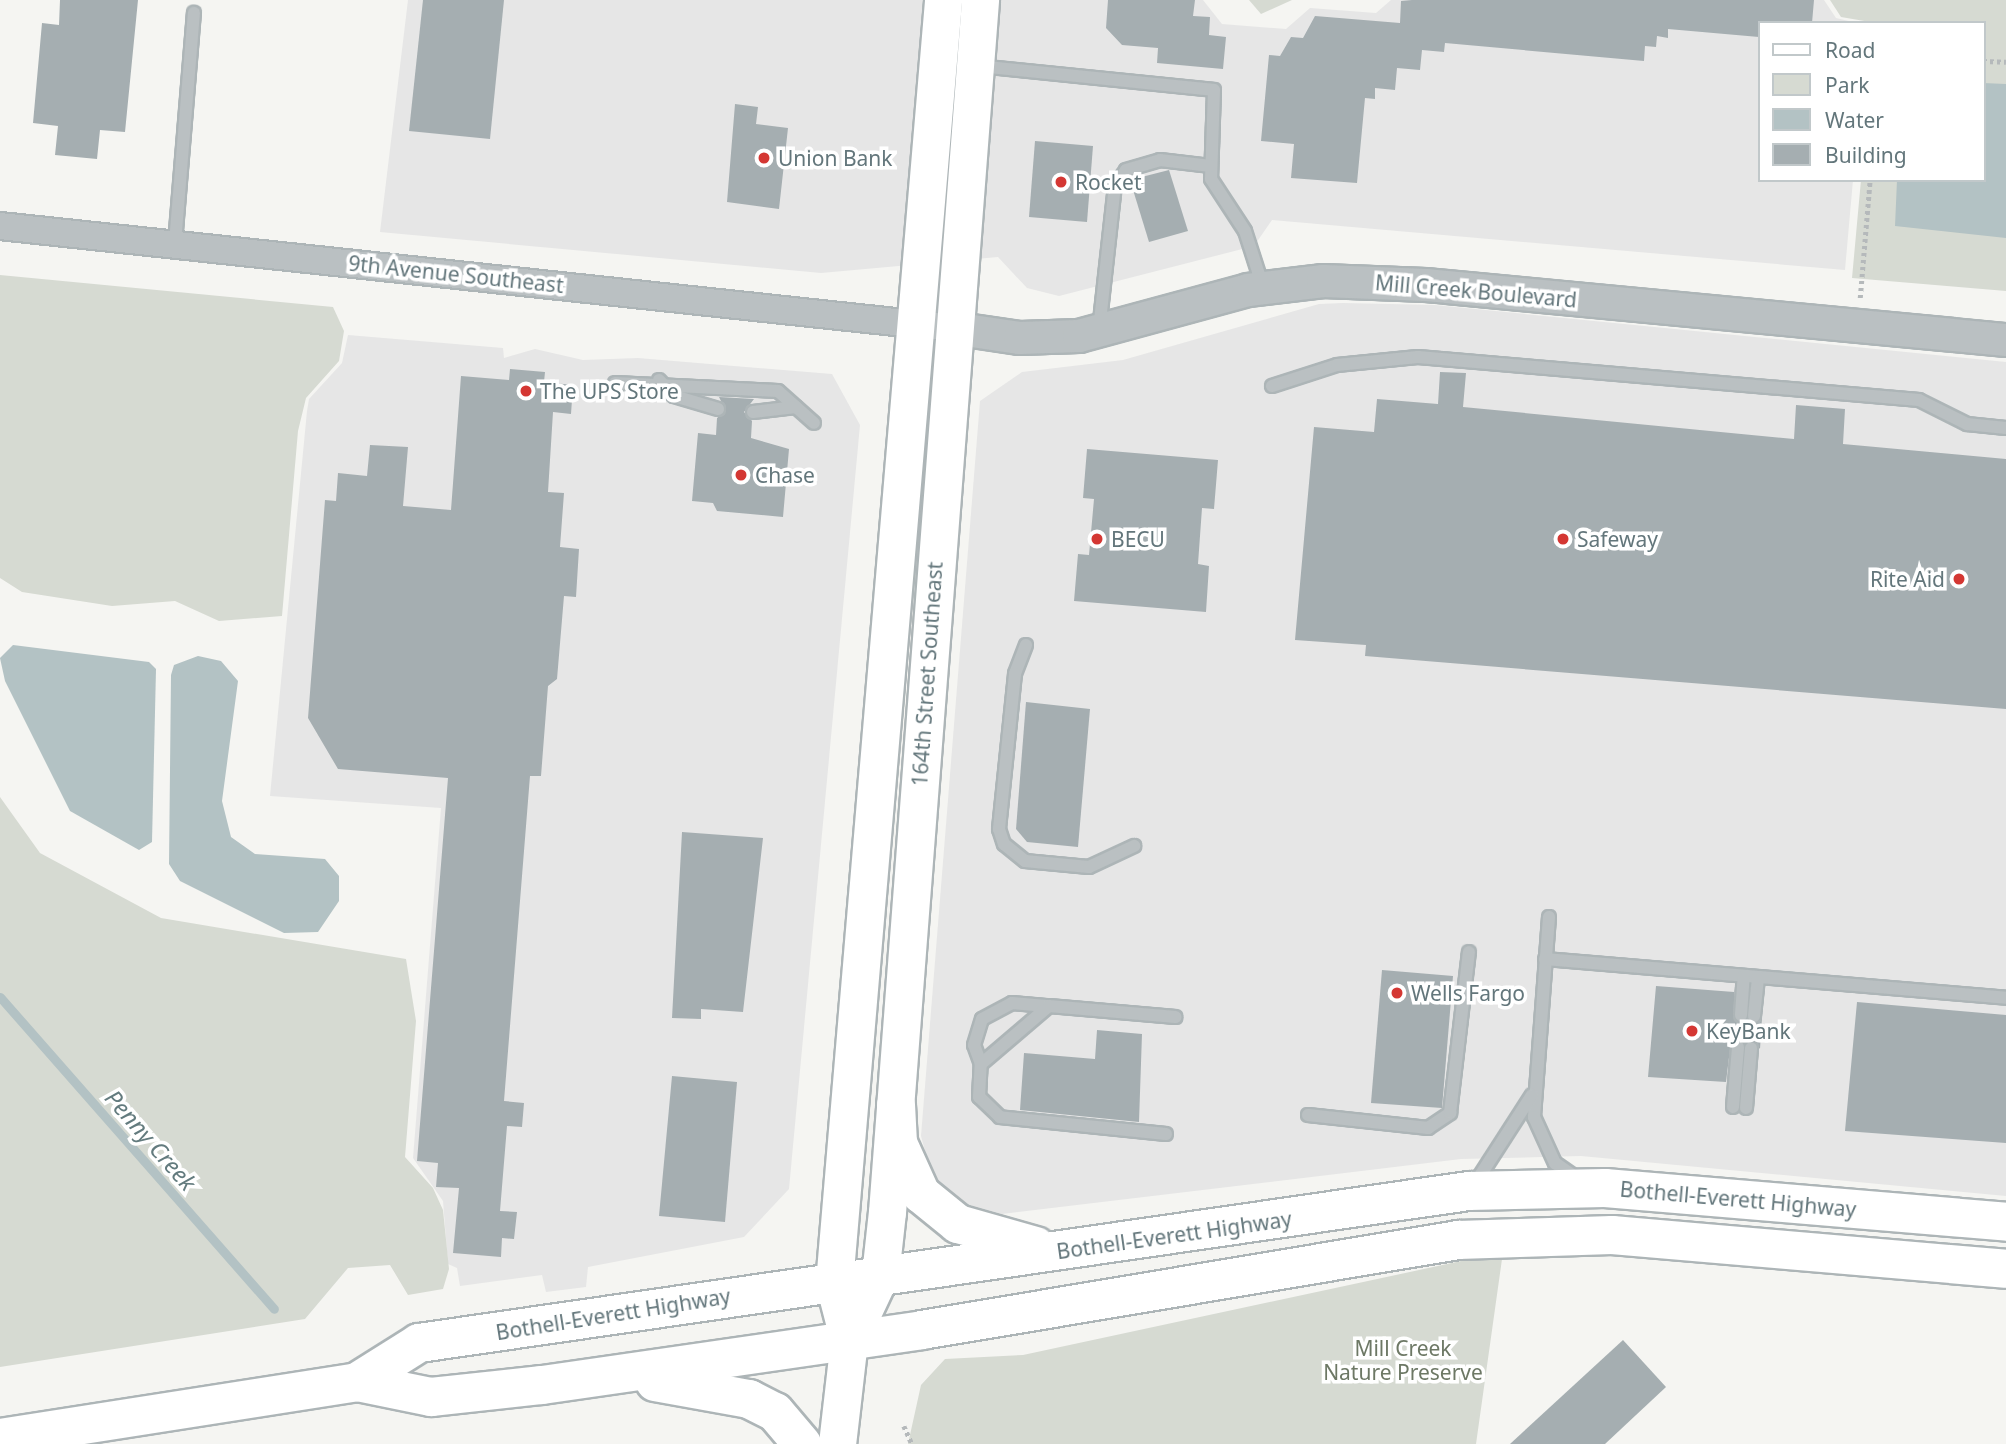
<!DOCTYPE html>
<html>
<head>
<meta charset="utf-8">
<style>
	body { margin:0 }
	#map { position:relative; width:2006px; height:1444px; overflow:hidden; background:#f5f5f2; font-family:"Noto Sans",sans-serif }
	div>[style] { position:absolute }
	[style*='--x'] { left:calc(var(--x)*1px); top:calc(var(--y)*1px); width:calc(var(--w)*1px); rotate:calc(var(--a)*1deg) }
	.built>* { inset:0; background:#e6e6e6 }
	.green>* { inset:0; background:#d6dad2 }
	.water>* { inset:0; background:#b3c2c4 }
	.stream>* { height:9px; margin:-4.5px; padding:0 4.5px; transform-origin:4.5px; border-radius:4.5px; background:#b3c2c4 }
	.building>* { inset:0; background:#a5aeb1 }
	.path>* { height:4.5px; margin-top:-2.25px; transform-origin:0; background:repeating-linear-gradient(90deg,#b5b9bb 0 3.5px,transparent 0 7px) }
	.roads { filter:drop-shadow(2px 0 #adb5b7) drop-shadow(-2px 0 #adb5b7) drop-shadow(0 2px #adb5b7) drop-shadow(0 -2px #adb5b7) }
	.service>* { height:12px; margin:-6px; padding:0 6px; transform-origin:6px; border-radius:6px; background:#bac0c2 }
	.minor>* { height:26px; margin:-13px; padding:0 13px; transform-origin:13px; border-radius:13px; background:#bac0c2 }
	.tertiary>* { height:32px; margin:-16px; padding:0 16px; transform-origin:16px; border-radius:16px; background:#bac0c2 }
	.secondary>* { height:37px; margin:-18.5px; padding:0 18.5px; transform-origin:18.5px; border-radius:18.5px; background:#fff }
	.primary>* { height:38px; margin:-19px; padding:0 19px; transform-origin:19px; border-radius:19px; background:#fff }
	.dots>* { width:19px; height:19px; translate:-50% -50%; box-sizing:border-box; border:4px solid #fff; border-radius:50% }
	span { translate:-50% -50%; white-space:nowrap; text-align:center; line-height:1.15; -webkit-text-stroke:7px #fff; paint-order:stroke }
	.poi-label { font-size:21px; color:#63767b }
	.left { translate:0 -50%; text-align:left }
	.right { translate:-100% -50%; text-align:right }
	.street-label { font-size:21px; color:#63767b }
	.park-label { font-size:21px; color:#6d7865 }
	.water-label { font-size:23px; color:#637b7e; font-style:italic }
	.legend { position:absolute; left:1758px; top:21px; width:228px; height:161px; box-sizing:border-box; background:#fff; border:2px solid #c1c8ca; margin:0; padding:9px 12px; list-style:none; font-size:21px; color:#63767b }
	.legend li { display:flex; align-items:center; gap:14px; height:35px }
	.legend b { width:35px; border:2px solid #c1c8ca }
</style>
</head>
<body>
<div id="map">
	<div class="built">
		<i style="clip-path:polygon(408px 0,1203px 0,1222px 24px,1286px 29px,1310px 8px,1376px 13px,1391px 0,1824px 0,1836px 18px,1857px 23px,1759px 23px,1759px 180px,1853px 180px,1845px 270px,1272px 220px,1254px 246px,1059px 296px,1027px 288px,998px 257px,821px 273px,380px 232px)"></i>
		<i style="clip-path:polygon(1343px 303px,1435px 305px,2006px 362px,2006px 1196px,1581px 1156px,1461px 1159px,1002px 1214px,958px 1202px,932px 1177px,921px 1136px,980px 401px,1022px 372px,1123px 360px,1319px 304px)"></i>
		<i style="clip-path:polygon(348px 335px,503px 348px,504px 358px,535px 349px,583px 360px,638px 358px,832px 374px,860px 425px,789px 1189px,744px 1237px,588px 1267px,586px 1287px,546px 1292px,542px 1275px,460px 1286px,457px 1268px,448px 1264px,443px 1201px,413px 1158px,441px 808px,270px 796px,307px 411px,309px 399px,342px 363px)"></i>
	</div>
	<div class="green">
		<i style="clip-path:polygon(1249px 0,1292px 0,1261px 14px)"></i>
		<i style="clip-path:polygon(1830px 0,2006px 0,2006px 291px,1852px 278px,1861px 180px,1983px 180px,1983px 23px,1876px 23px,1841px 17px)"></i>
		<i style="clip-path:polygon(0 275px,333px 307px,344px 331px,339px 361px,306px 398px,298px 431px,282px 616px,219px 621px,175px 601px,112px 606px,22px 592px,0 578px)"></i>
		<i style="clip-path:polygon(0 797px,40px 853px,161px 918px,406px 959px,416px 1021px,405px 1157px,433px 1188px,443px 1210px,449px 1269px,443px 1289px,408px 1295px,390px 1265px,348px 1268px,305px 1319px,0 1367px)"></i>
		<i style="clip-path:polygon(1503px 1252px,1476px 1444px,908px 1444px,921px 1385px,945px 1359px,1023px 1355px)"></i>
	</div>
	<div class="water">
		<i style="clip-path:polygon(1983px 83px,2006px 84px,2006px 238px,1895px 226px,1897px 180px,1983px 180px)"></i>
		<i style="clip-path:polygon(13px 645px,149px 662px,156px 669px,152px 842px,139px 850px,70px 811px,5px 681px,0 658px)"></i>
		<i style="clip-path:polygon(198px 656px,221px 661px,238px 681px,222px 801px,231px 837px,255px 854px,325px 859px,339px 876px,339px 901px,318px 932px,284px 933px,180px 881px,169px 864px,171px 675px,174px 665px)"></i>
	</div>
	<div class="stream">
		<i style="--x:0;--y:997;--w:415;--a:48.7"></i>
	</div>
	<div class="building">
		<i style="clip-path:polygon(60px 0,138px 0,125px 132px,100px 130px,97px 159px,55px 155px,58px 126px,33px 123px,42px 23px,59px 25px)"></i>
		<i style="clip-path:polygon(423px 0,504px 0,490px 139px,409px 131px)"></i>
		<i style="clip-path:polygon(1108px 0,1195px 0,1193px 16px,1210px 17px,1209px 35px,1226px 37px,1223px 69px,1157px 63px,1158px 48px,1122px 45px,1106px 28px)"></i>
		<i style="clip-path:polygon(1412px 0,1814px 0,1812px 23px,1759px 23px,1759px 37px,1668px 29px,1668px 38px,1657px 36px,1656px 47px,1645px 46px,1644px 61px,1445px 43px,1444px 52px,1422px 50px,1420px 70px,1397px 68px,1395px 90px,1375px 88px,1375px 99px,1365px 98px,1357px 183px,1291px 178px,1294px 144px,1261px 141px,1269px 55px,1280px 56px,1291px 37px,1303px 38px,1315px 16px,1400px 23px,1401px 1px)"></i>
		<i style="clip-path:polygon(735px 104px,758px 107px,756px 124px,788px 128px,779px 209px,727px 202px)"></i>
		<i style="clip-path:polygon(1035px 141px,1093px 146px,1087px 222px,1029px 217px)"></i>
		<i style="clip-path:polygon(1169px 170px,1188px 231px,1149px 242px,1130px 180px)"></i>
		<i style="clip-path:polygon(510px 369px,545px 372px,544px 382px,573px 385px,571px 414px,553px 412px,548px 492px,564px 493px,560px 547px,579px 549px,576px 597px,564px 596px,557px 679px,548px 686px,541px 776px,530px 776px,504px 1101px,524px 1103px,522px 1127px,507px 1126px,500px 1211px,517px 1212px,514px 1239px,502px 1238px,501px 1257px,453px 1253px,459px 1188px,436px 1187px,438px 1163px,417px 1161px,448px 778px,338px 769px,308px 718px,325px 500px,336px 501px,338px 473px,367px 476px,370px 445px,408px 447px,403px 506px,451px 510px,461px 376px,509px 380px)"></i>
		<i style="clip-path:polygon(1440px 372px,1466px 373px,1463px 407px,1794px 439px,1796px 405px,1845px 409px,1843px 444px,2006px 459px,2006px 709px,1365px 656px,1366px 645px,1295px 640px,1314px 427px,1374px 432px,1377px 399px,1438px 404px)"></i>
		<i style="clip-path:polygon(719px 397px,754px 399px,744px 412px,752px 421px,751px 438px,789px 449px,783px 517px,717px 511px,713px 503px,692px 501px,698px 433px,716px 435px,717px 418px,726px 411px)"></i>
		<i style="clip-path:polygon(1087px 449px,1218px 460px,1214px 509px,1202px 508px,1198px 564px,1209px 566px,1206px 612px,1074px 601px,1078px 554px,1089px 555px,1094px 499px,1083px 498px)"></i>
		<i style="clip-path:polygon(1026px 702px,1090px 709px,1078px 847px,1027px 842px,1016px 829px)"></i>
		<i style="clip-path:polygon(682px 832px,763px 838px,743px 1012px,701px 1009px,701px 1019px,672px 1018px)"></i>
		<i style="clip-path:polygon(1382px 970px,1453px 976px,1442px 1108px,1371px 1103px)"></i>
		<i style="clip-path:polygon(1656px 986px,1734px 992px,1736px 1022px,1754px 1025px,1762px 1018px,1760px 1049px,1752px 1039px,1731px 1041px,1726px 1082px,1648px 1077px)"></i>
		<i style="clip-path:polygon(1857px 1002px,2006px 1015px,2006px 1143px,1845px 1131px)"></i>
		<i style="clip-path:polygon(1097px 1030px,1142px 1034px,1139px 1122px,1020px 1110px,1024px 1053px,1095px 1059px)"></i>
		<i style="clip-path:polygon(672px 1076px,737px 1082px,725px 1222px,659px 1216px)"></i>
		<i style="clip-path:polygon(1623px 1340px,1666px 1387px,1605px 1444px,1510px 1444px)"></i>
	</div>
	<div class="path">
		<i style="--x:1983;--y:61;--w:23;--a:2"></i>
		<i style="--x:1860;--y:298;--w:118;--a:-85.2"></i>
		<i style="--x:904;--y:1426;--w:20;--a:66"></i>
	</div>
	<div class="roads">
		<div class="service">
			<i style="--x:978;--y:66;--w:237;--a:5.8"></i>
			<i style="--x:1214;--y:90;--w:89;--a:91.9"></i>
			<i style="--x:1211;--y:179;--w:62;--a:56.8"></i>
			<i style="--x:1245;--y:231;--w:59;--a:72.2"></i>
			<i style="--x:175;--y:243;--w:231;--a:-85.3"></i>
			<i style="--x:1099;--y:330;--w:145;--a:-83.7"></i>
			<i style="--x:1115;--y:186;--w:19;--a:-55"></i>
			<i style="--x:1126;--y:170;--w:35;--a:-16"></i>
			<i style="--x:1160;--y:160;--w:51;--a:6.7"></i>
			<i style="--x:659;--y:380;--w:22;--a:47"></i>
			<i style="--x:674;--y:396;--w:46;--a:16.5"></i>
			<i style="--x:615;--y:383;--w:163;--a:2.8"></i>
			<i style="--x:778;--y:391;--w:48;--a:41.6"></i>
			<i style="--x:1272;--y:386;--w:68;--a:-17.9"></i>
			<i style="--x:1337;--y:365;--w:81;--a:-5.6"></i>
			<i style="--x:1418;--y:357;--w:503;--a:4.91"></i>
			<i style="--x:1919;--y:400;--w:54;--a:26.6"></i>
			<i style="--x:1967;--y:424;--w:39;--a:6"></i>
			<i style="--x:753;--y:412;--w:43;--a:-6.6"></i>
			<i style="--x:1026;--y:645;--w:31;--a:111"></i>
			<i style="--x:1015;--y:674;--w:156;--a:95.9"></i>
			<i style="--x:999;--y:829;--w:16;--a:72"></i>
			<i style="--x:1004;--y:844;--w:27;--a:39"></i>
			<i style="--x:1025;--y:861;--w:64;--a:5.4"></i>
			<i style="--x:1089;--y:867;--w:50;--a:-25"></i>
			<i style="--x:1549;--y:917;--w:201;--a:94.3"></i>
			<i style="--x:1534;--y:1117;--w:51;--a:65.5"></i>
			<i style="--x:1555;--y:1163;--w:24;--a:35"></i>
			<i style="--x:1545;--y:959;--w:463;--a:4.8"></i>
			<i style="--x:1741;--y:1015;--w:39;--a:-86"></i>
			<i style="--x:1754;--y:1016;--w:39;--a:-84"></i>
			<i style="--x:981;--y:1064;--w:20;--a:-110"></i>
			<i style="--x:974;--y:1045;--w:27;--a:-73"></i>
			<i style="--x:982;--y:1019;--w:34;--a:-28"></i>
			<i style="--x:1012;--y:1003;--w:37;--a:5"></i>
			<i style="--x:1733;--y:1107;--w:60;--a:-85.2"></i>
			<i style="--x:1746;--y:1108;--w:60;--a:-85.2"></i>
			<i style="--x:1308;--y:1115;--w:121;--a:6.2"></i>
			<i style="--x:1428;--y:1128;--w:27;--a:-34"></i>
			<i style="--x:1450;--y:1113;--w:162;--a:-83.3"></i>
			<i style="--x:1166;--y:1134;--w:167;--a:-174.2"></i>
			<i style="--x:1000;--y:1117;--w:29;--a:-136"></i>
			<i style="--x:979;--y:1097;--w:33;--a:-87"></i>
			<i style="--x:981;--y:1064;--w:89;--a:-40.5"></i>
			<i style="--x:1049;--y:1006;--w:127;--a:5"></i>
			<i style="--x:1474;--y:1185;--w:107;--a:-57.2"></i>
		</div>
		<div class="minor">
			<i style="--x:0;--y:226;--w:957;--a:6.12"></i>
		</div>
		<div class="tertiary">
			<i style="--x:952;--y:328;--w:69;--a:8.4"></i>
			<i style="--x:1020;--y:338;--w:59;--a:-1.9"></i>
			<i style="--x:1079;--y:336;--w:175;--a:-15.2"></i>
			<i style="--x:1248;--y:290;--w:76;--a:-6.8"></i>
			<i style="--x:1323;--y:281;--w:103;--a:2.2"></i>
			<i style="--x:1426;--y:285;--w:583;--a:5.42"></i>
		</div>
		<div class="secondary">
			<i style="--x:849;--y:1341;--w:73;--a:-64.8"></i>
			<i style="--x:880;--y:1275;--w:63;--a:-83.7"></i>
			<i style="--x:887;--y:1212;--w:1216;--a:-85.61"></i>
			<i style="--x:837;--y:1444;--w:104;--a:-83.4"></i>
			<i style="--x:849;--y:1341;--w:60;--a:-104.5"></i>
			<i style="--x:834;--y:1283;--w:1288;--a:-85.14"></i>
		</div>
		<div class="primary">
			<i style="--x:896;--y:1105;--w:38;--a:87"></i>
			<i style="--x:898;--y:1143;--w:56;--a:65.7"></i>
			<i style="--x:921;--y:1194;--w:48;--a:39"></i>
			<i style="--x:958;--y:1224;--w:81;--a:15.8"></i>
			<i style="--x:357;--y:1382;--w:73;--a:-32.2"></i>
			<i style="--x:419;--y:1343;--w:1061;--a:-8.24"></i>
			<i style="--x:1469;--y:1191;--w:136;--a:-1.3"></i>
			<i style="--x:1605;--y:1188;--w:402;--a:4.8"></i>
			<i style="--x:655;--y:1382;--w:96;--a:10.3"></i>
			<i style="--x:749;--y:1399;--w:29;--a:27"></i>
			<i style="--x:775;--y:1412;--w:42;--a:49.8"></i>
			<i style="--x:0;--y:1438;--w:361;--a:-8.9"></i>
			<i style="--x:357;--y:1382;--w:76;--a:11.5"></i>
			<i style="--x:431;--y:1397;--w:112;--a:-6.2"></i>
			<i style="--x:542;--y:1385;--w:384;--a:-8.2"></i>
			<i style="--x:922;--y:1330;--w:544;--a:-9.53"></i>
			<i style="--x:1458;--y:1240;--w:154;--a:-1.9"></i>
			<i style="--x:1612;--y:1235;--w:395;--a:4.9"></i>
		</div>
	</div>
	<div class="dots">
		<i style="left:764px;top:158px;background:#d43733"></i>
		<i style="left:1061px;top:182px;background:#d43733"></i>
		<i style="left:526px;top:391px;background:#d43733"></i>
		<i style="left:741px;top:475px;background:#d43733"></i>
		<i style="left:1097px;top:539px;background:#d43733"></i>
		<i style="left:1563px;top:539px;background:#d43733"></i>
		<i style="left:1959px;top:579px;background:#d43733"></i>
		<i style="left:1397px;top:993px;background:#d43733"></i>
		<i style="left:1692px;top:1031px;background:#d43733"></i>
	</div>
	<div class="poi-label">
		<span class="left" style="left:778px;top:158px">Union Bank</span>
		<span class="left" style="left:1075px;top:182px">Rocket</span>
		<span class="left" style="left:540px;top:391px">The UPS Store</span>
		<span class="left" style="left:755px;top:475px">Chase</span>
		<span class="left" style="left:1111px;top:539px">BECU</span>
		<span class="left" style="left:1577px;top:539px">Safeway</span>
		<span class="right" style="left:1945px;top:579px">Rite Aid</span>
		<span class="left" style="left:1411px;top:993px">Wells Fargo</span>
		<span class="left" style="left:1706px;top:1031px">KeyBank</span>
	</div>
	<div class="street-label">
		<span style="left:456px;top:274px;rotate:6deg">9th Avenue Southeast</span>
		<span style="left:1476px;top:291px;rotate:5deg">Mill Creek Boulevard</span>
		<span style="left:927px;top:674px;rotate:-86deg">164th Street Southeast</span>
		<span style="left:1738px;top:1199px;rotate:5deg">Bothell-Everett Highway</span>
		<span style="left:1174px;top:1235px;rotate:-8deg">Bothell-Everett Highway</span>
		<span style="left:613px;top:1314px;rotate:-9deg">Bothell-Everett Highway</span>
	</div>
	<div class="park-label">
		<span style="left:1403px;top:1360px">Mill Creek<br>Nature Preserve</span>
	</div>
	<div class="water-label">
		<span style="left:151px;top:1140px;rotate:49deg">Penny Creek</span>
	</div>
	<ul class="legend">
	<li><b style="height:9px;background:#fff"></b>Road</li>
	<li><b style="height:19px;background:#d6dad2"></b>Park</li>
	<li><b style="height:19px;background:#b3c2c4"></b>Water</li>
	<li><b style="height:19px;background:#a5aeb1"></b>Building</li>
	</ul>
</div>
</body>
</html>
